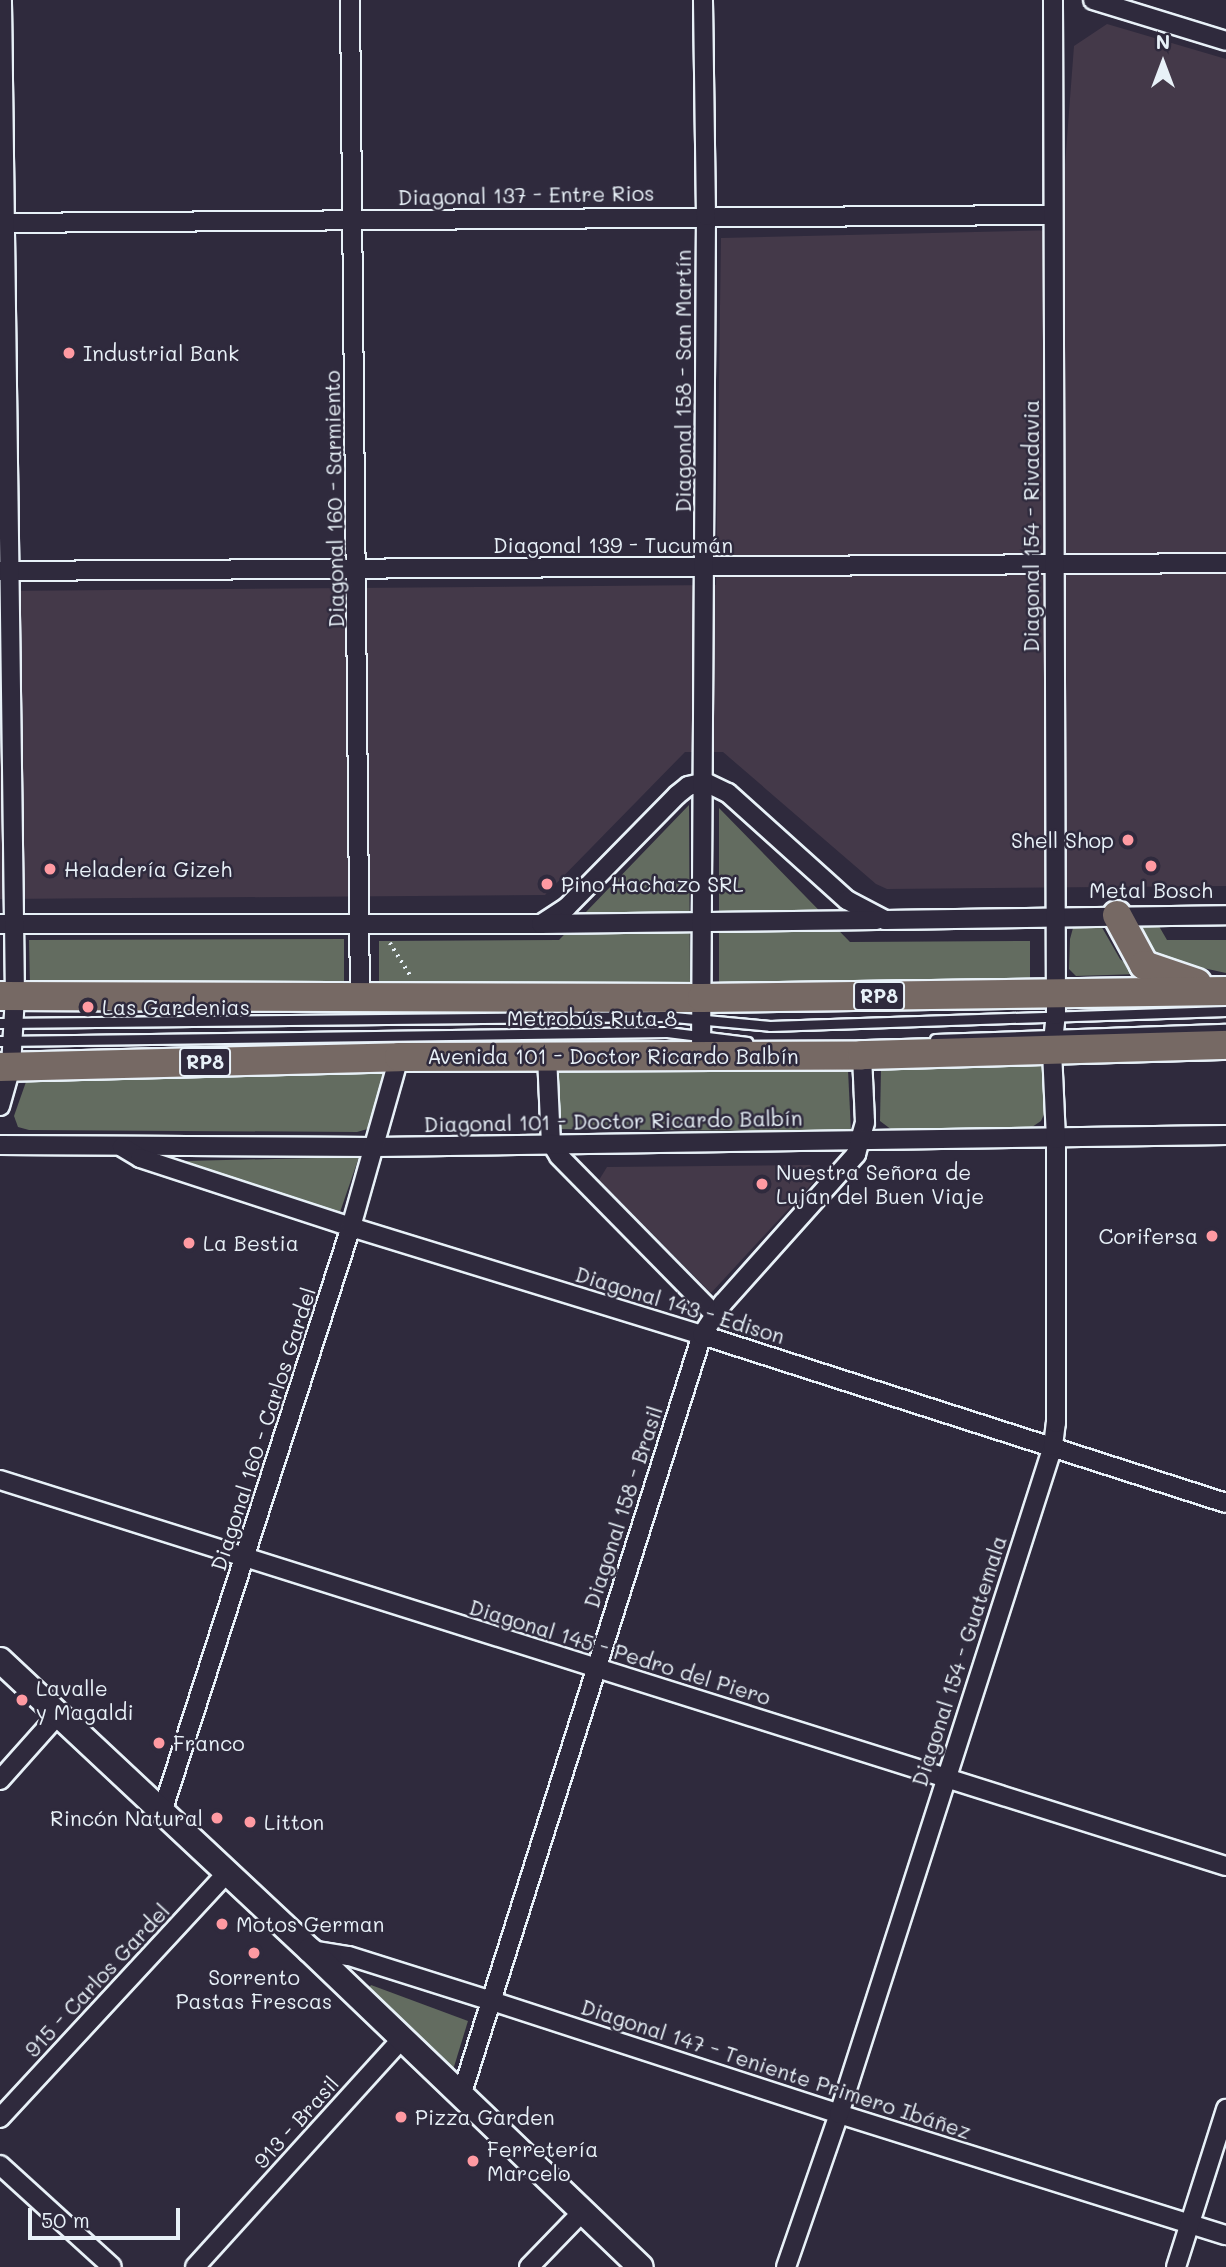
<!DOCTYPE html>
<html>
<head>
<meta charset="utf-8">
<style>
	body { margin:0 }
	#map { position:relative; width:1226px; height:2267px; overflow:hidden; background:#2f2a3d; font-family:Mali,sans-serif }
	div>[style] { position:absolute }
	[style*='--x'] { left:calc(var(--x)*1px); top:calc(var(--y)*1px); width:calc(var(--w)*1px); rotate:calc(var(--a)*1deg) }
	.built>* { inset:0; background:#443949 }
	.green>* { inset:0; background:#636c60 }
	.path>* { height:3.5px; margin-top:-1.75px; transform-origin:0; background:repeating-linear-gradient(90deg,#e8f1f8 0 2px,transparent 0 7px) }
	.roads { filter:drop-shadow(2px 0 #e8f1f8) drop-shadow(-2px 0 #e8f1f8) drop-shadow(0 2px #e8f1f8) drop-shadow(0 -2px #e8f1f8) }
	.lane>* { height:9px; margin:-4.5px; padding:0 4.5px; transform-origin:4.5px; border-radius:4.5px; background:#2f2a3d }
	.street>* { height:18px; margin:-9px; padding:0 9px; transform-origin:9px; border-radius:9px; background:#2f2a3d }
	.secondary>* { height:24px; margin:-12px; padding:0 12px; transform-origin:12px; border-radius:12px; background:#2f2a3d }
	.primary>* { height:28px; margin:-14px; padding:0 14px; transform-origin:14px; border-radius:14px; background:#766964 }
	.dots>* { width:19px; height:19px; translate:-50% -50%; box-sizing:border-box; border:4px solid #2f2a3d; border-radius:50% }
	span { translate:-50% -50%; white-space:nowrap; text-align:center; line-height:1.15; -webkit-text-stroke:5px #2f2a3d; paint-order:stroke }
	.shield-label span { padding:2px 5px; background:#2f2a3d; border:2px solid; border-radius:5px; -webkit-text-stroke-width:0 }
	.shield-label { font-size:19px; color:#e8f1f8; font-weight:700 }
	.street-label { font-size:21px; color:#e8f1f8 }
	.poi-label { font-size:21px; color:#e8f1f8 }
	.left { translate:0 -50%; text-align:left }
	.right { translate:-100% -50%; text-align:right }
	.north { position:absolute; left:1128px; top:28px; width:70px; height:70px; -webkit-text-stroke:5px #2f2a3d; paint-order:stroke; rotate:0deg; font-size:19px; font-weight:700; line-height:28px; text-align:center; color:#e8f1f8 }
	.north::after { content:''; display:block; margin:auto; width:24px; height:32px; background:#e8f1f8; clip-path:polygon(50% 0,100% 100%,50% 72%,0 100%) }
	.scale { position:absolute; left:28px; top:2208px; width:152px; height:32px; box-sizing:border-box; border:4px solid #e8f1f8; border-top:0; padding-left:9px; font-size:21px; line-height:24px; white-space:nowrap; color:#e8f1f8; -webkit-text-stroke:5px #2f2a3d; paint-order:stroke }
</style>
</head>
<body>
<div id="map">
	<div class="built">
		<i style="clip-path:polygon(1107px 24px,1226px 59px,1226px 886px,887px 889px,876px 884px,723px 752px,685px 752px,545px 895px,0 899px,0 591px,716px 585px,721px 238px,1060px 230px,1074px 46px)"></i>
		<i style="clip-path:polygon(810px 1165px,819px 1176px,711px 1293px,599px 1180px,607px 1167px)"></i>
	</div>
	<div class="green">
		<i style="clip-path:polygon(689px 805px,690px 984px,379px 983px,379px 941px,559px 940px)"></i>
		<i style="clip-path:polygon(719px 808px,850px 942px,1030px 941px,1030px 984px,719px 987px)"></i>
		<i style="clip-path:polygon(1156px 921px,1167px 940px,1226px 940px,1226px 973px,1153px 957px,1134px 932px,1141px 922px)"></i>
		<i style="clip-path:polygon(1082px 922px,1100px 924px,1120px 959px,1139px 974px,1076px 976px,1069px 969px,1070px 939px,1073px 928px)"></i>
		<i style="clip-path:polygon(344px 939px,344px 985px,30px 986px,29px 940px)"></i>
		<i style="clip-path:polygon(1040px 1064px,1046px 1069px,1046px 1110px,1041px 1121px,1032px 1127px,892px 1130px,880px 1121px,881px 1068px)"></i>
		<i style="clip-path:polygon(381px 1070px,386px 1079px,371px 1128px,357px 1132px,29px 1130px,18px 1127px,14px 1116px,27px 1079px)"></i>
		<i style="clip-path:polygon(848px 1070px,851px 1132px,553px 1129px,555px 1072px)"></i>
		<i style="clip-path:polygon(359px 1157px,339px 1215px,184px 1161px)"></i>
		<i style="clip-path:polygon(371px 1985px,468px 2021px,453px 2070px,367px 1990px)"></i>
	</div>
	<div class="path">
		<i style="--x:390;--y:943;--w:38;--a:58"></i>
	</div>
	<div class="roads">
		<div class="lane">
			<i style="--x:0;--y:1023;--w:663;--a:-0.6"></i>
			<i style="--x:663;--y:1016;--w:107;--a:5.3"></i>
			<i style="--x:770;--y:1026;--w:456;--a:-1.9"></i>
			<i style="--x:935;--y:1039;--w:291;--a:-2"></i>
			<i style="--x:0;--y:1041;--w:667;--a:-0.77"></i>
			<i style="--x:667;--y:1032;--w:81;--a:7.1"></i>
		</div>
		<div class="street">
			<i style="--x:350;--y:0;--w:998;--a:89.43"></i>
			<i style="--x:1093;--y:0;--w:139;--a:17.1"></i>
			<i style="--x:0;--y:223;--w:1052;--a:-0.44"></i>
			<i style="--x:0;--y:571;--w:1226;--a:-0.37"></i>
			<i style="--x:0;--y:924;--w:541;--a:0"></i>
			<i style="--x:541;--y:924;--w:31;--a:-33"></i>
			<i style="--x:567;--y:907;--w:157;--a:-45.5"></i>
			<i style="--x:677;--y:795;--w:14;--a:-39"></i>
			<i style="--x:688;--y:786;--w:17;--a:-13"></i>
			<i style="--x:705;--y:782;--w:25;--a:26"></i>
			<i style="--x:728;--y:793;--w:160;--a:42"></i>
			<i style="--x:847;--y:900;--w:43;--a:27.8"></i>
			<i style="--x:885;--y:920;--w:341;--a:-0.8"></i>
			<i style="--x:541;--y:924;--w:336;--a:-0.7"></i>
			<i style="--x:547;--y:1056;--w:87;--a:87.4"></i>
			<i style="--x:551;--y:1143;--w:15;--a:58"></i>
			<i style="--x:559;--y:1156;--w:221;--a:45.5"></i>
			<i style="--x:701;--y:1056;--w:840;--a:-89.66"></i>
			<i style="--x:706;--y:216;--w:216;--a:-90.8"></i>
			<i style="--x:0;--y:1106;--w:41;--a:-74.2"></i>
			<i style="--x:11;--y:1067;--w:71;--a:-86.8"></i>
			<i style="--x:15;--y:996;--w:996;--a:-90.75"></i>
			<i style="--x:0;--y:1145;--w:376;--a:0.3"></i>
			<i style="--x:376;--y:1147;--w:850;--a:-0.81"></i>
			<i style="--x:122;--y:1147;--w:21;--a:31"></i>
			<i style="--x:140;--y:1158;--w:222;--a:18.1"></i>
			<i style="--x:351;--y:1227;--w:367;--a:17.1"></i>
			<i style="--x:702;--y:1335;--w:550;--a:17.78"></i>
			<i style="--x:0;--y:1480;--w:1285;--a:17.48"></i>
			<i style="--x:0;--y:1780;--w:87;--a:-48.3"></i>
			<i style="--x:162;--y:1812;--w:615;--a:-72.1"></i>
			<i style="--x:351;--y:1227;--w:177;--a:-74.2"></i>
			<i style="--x:310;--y:1950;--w:39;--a:9"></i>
			<i style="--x:349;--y:1956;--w:150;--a:17.5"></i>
			<i style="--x:492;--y:2001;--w:365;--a:18"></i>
			<i style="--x:839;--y:2114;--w:405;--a:17.4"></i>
			<i style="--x:461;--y:2096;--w:798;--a:-72.43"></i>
			<i style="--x:702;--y:1335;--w:38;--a:-57"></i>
			<i style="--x:723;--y:1303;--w:200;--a:-48.2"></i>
			<i style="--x:856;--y:1154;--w:33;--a:-74"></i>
			<i style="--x:865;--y:1122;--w:67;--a:-92.6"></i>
			<i style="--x:0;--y:2118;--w:334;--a:-47.2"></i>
			<i style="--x:0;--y:2165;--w:151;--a:42.3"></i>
			<i style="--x:195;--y:2267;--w:308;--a:-47.8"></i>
			<i style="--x:529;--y:2267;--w:78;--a:-46"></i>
			<i style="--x:786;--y:2267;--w:162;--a:-70.9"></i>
			<i style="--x:839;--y:2114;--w:701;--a:-72.24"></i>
			<i style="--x:1053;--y:1446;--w:23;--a:-83"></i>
			<i style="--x:1056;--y:1423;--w:284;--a:-90"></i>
			<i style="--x:1056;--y:1139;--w:88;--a:-92.6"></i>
			<i style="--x:1052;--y:1051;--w:36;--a:-84"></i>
			<i style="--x:1056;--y:1015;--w:1015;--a:-90.17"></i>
			<i style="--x:1176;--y:2267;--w:166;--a:-72.4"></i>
		</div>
		<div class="secondary">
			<i style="--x:0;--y:1660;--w:424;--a:43.1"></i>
			<i style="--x:310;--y:1950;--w:458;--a:43.8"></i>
		</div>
		<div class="primary">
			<i style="--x:1117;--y:915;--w:57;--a:61.6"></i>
			<i style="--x:1144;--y:965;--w:56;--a:18.8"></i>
			<i style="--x:0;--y:996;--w:702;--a:0.16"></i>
			<i style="--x:702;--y:998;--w:524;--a:-0.77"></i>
			<i style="--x:0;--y:1067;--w:399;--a:-1.4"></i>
			<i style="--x:399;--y:1057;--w:463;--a:-0.2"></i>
			<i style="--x:862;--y:1055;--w:364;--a:-1.6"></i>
		</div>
	</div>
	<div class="dots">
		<i style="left:69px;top:353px;background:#ff9aa2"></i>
		<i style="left:1128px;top:840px;background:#ff9aa2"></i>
		<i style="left:1151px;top:866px;background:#ff9aa2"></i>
		<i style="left:50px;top:869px;background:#ff9aa2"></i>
		<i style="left:547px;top:884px;background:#ff9aa2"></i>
		<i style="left:88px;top:1007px;background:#ff9aa2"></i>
		<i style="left:762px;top:1184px;background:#ff9aa2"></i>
		<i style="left:1212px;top:1236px;background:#ff9aa2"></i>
		<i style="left:189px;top:1243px;background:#ff9aa2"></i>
		<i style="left:22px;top:1700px;background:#ff9aa2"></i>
		<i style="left:159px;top:1743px;background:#ff9aa2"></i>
		<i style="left:217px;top:1818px;background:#ff9aa2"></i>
		<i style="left:250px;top:1822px;background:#ff9aa2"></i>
		<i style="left:222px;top:1924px;background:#ff9aa2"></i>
		<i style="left:254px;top:1953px;background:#ff9aa2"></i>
		<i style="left:401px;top:2117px;background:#ff9aa2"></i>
		<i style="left:473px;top:2161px;background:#ff9aa2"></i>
	</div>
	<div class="shield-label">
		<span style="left:879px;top:996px">RP8</span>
		<span style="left:205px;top:1062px">RP8</span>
	</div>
	<div class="street-label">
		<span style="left:526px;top:195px;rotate:-1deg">Diagonal 137 - Entre Rios</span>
		<span style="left:683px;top:381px;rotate:-90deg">Diagonal 158 - San Martín</span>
		<span style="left:334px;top:499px;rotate:-91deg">Diagonal 160 - Sarmiento</span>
		<span style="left:1031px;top:526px;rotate:-90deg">Diagonal 154 - Rivadavia</span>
		<span style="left:613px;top:545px">Diagonal 139 - Tucumán</span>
		<span style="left:592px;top:1018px">Metrobús Ruta 8</span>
		<span style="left:613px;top:1056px">Avenida 101 - Doctor Ricardo Balbín</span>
		<span style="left:613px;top:1121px;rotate:-1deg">Diagonal 101 - Doctor Ricardo Balbín</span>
		<span style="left:680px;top:1305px;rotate:17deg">Diagonal 143 - Edison</span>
		<span style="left:263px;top:1429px;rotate:-72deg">Diagonal 160 - Carlos Gardel</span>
		<span style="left:623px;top:1507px;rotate:-72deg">Diagonal 158 - Brasil</span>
		<span style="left:620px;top:1652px;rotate:17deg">Diagonal 145 - Pedro del Piero</span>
		<span style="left:959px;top:1661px;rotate:-72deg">Diagonal 154 - Guatemala</span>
		<span style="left:97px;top:1980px;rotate:-47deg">915 - Carlos Gardel</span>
		<span style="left:776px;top:2069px;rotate:18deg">Diagonal 147 - Teniente Primero Ibáñez</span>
		<span style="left:296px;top:2122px;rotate:-48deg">913 - Brasil</span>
	</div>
	<div class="poi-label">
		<span class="left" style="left:83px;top:353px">Industrial Bank</span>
		<span class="right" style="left:1114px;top:840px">Shell Shop</span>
		<span class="left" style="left:64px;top:869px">Heladería Gizeh</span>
		<span class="left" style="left:561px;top:884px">Pino Hachazo SRL</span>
		<span style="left:1151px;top:890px">Metal Bosch</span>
		<span class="left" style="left:102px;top:1007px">Las Gardenias</span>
		<span class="left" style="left:776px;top:1184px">Nuestra Señora de<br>Lujan del Buen Viaje</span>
		<span class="right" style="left:1198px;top:1236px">Corifersa</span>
		<span class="left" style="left:203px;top:1243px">La Bestia</span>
		<span class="left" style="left:36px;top:1700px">Lavalle<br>y Magaldi</span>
		<span class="left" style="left:173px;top:1743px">Franco</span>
		<span class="right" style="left:203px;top:1818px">Rincón Natural</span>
		<span class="left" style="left:264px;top:1822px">Litton</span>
		<span class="left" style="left:236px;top:1924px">Motos German</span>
		<span style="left:254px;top:1989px">Sorrento<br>Pastas Frescas</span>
		<span class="left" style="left:415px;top:2117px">Pizza Garden</span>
		<span class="left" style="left:487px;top:2161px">Ferretería<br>Marcelo</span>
	</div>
	<div class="north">N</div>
	<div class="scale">50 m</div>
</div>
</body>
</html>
